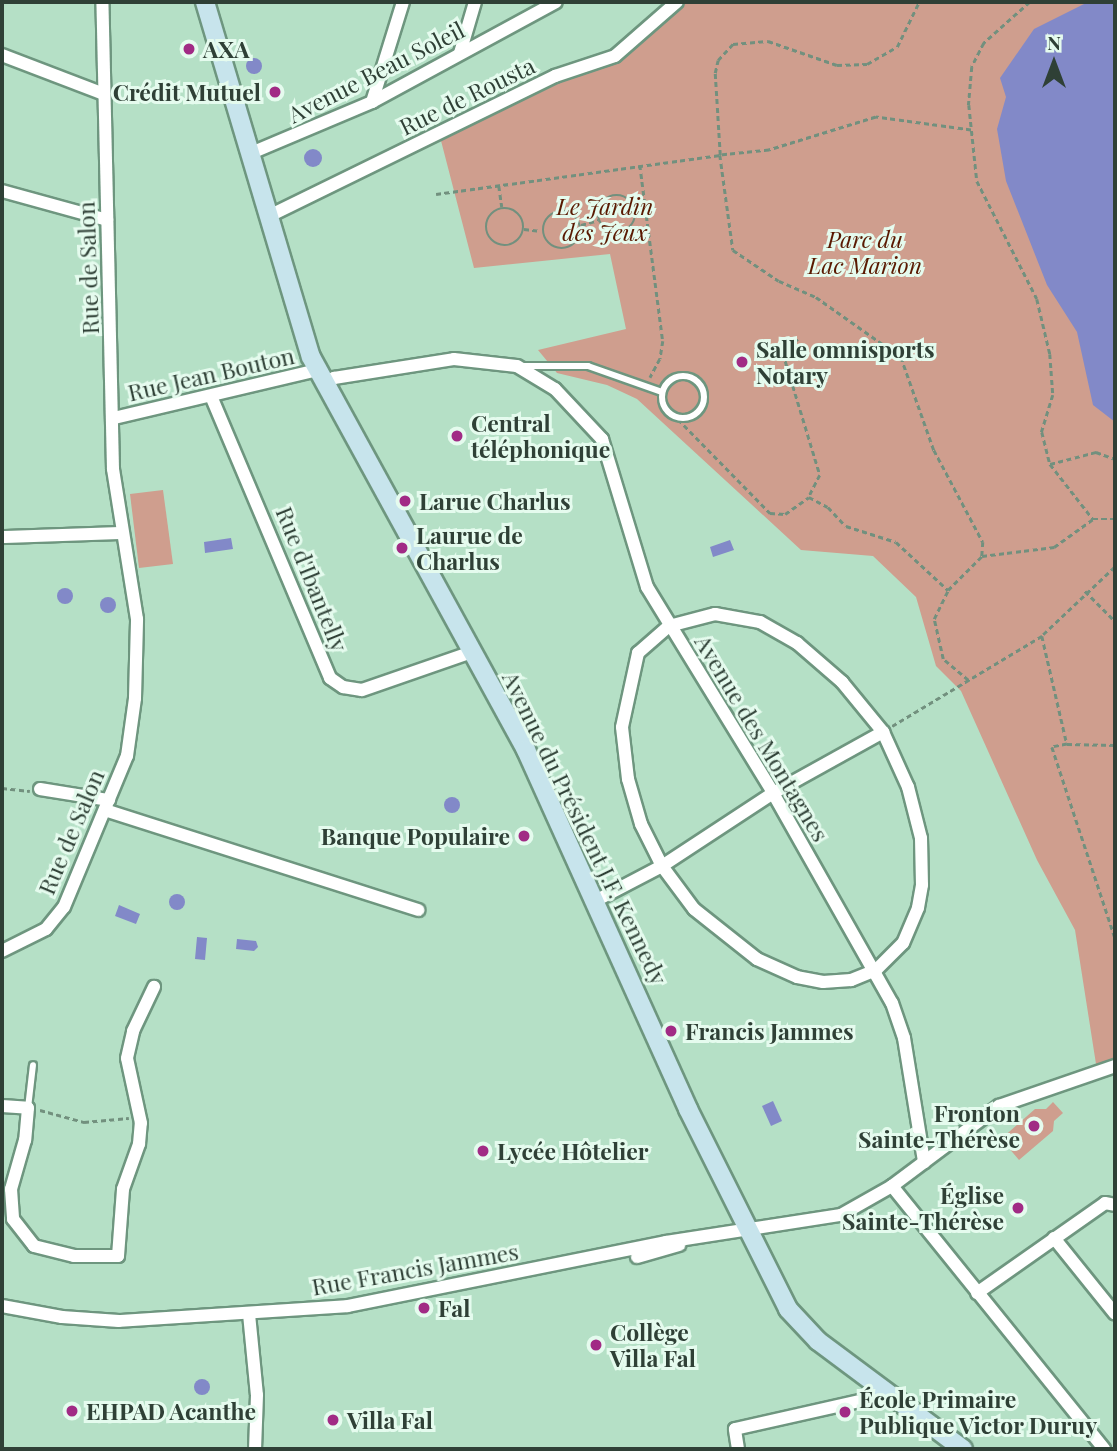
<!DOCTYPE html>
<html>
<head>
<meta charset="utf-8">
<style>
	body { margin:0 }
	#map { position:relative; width:1117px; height:1451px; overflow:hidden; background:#b5e0c6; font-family:"Playfair Display",serif }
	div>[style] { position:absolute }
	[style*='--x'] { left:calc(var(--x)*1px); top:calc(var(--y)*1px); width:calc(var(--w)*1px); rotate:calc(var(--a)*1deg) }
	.green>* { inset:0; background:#cf9e8e }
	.water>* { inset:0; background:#8289c8 }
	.round { border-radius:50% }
	.path>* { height:2.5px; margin-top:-1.25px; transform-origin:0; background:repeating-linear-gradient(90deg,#72907e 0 5px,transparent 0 8.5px) }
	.path>.ring { margin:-1.25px; padding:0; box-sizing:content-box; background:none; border:2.5px solid #72907e; border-radius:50% }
	.roads { filter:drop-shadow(2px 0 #6e967f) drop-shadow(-2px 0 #6e967f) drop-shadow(0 2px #6e967f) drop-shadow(0 -2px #6e967f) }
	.lane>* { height:6px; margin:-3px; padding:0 3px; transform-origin:3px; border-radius:3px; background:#fff }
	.lane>.ring { margin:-3px; padding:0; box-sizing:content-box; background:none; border:6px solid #fff; border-radius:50% }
	.street>* { height:12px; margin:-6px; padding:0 6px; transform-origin:6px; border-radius:6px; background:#fff }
	.secondary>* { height:18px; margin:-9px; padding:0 9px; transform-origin:9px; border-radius:9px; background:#c7e4ec }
	.dots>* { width:19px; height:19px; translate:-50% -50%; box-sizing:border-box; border:4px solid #e5fbee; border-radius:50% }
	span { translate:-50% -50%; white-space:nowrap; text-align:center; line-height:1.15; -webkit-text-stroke:6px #e5fbee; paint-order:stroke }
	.poi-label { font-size:23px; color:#2f4036; font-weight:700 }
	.left { translate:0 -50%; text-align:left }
	.right { translate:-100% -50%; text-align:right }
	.street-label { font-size:23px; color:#2f4036 }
	.park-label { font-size:23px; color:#591901; font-style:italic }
	.frame { position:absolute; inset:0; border:4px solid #2f4036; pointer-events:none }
	.north { position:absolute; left:1019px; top:28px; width:70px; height:70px; -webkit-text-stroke:5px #e5fbee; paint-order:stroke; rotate:0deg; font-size:19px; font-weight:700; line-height:28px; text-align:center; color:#2f4036 }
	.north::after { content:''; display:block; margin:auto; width:24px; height:32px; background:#2f4036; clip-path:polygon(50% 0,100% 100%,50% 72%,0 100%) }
</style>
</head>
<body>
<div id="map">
	<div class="green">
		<i style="clip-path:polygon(677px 2px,1115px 2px,1115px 1058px,1096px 1064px,1075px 930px,1037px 860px,961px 691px,936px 666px,916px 597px,873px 556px,801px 550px,637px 399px,607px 385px,557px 373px,538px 350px,626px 329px,610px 254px,474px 268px,439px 133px,615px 56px)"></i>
		<i style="clip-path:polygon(163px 490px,173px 564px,139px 568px,130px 494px)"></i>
		<i style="clip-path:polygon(1053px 1102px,1063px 1113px,1054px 1121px,1053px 1131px,1019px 1160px,1001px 1139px,1035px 1109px,1046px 1109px)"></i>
	</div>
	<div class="water">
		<i style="clip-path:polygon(1088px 2px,1115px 2px,1115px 422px,1093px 405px,1077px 332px,1047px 285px,1006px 181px,997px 129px,1006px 97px,1000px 78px,1034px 29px)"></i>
		<i class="round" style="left:246px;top:58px;width:16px;height:16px"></i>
		<i class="round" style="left:304px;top:149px;width:18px;height:18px"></i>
		<i style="clip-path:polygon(231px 538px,233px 549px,205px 553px,204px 542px)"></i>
		<i style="clip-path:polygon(730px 540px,734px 550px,713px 557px,710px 547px)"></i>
		<i class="round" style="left:57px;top:588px;width:16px;height:16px"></i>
		<i class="round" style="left:100px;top:597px;width:16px;height:16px"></i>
		<i class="round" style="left:444px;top:797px;width:16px;height:16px"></i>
		<i class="round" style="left:169px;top:894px;width:16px;height:16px"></i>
		<i style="clip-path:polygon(119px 905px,140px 914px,136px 924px,115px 916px)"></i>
		<i style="clip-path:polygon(197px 937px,207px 938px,205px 960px,195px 959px)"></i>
		<i style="clip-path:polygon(237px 939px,256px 941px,258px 947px,254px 951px,236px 949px)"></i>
		<i style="clip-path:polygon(773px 1101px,782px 1121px,771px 1126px,762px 1106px)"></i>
		<i class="round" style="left:194px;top:1379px;width:16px;height:16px"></i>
	</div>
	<div class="path">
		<i style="--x:1030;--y:2;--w:62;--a:138.3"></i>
		<i style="--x:984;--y:43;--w:27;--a:117"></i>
		<i style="--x:972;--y:67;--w:38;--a:95"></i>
		<i style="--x:969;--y:105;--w:76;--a:84"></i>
		<i style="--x:977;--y:181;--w:132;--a:63"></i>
		<i style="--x:1037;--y:299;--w:57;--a:76.7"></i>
		<i style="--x:1050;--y:354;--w:41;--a:85.8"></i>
		<i style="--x:1053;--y:395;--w:39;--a:107"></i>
		<i style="--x:1042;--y:432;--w:33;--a:76"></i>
		<i style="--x:1050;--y:464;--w:70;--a:52"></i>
		<i style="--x:1093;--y:519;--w:22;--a:0"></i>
		<i style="--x:971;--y:130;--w:96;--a:-172.2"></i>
		<i style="--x:876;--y:117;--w:112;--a:162.9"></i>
		<i style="--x:769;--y:150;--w:49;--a:174.2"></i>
		<i style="--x:720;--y:155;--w:96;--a:82.2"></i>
		<i style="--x:733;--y:250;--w:55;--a:34"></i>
		<i style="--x:779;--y:281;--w:40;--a:23.4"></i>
		<i style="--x:816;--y:297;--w:104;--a:35.2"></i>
		<i style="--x:901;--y:357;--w:99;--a:70.5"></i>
		<i style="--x:934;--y:450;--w:104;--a:62"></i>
		<i style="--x:983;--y:542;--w:14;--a:94"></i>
		<i style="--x:640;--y:165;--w:177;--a:82.6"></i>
		<i style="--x:663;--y:341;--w:18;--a:99"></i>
		<i style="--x:660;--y:359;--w:21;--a:118"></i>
		<i style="--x:499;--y:186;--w:21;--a:82"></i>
		<i style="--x:436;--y:194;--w:287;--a:-7.8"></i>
		<i style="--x:720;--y:155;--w:82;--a:-93.5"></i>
		<i style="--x:715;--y:73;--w:13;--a:-77"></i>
		<i style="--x:718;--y:60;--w:22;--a:-47"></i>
		<i style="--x:733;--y:44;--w:35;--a:-5"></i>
		<i style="--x:768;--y:41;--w:73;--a:19.2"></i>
		<i style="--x:837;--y:65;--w:30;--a:-2"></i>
		<i style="--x:867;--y:64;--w:34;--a:-30"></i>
		<i style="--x:897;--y:47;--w:50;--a:-63.9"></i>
		<i class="ring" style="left:598px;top:195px;width:35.5px;height:35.5px"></i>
		<i class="ring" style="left:486px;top:208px;width:35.5px;height:35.5px"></i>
		<i class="ring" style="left:543px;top:211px;width:35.5px;height:35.5px"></i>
		<i style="--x:581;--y:225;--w:18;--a:-16"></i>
		<i style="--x:524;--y:229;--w:17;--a:7"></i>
		<i style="--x:798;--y:339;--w:21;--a:137"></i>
		<i style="--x:783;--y:353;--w:127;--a:73.1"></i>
		<i style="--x:820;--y:475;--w:25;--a:117"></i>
		<i style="--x:678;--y:419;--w:132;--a:45.6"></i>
		<i style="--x:770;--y:513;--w:15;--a:4"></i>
		<i style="--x:785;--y:514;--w:29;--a:-35"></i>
		<i style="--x:809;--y:497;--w:21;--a:28"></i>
		<i style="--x:828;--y:507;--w:26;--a:47"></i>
		<i style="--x:846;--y:526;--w:52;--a:17.7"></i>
		<i style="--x:896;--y:542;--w:71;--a:42.7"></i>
		<i style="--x:1050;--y:464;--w:48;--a:-14.6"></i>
		<i style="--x:1096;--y:452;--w:20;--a:20"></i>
		<i style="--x:1115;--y:567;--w:100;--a:136.6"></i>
		<i style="--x:1042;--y:636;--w:111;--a:77"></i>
		<i style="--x:1067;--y:744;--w:15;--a:169"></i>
		<i style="--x:1052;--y:747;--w:201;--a:71.7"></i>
		<i style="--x:1085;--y:591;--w:42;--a:45"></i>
		<i style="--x:968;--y:680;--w:33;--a:-140"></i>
		<i style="--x:943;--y:659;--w:41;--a:-102.7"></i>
		<i style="--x:934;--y:619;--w:32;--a:-64"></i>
		<i style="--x:948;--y:590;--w:48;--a:-45"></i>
		<i style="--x:982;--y:556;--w:73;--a:-7.1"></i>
		<i style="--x:1054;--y:547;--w:48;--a:-35.7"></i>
		<i style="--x:892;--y:726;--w:175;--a:-31"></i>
		<i style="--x:1067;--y:744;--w:48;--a:1.2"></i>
		<i style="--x:2;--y:788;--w:28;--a:6"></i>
		<i style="--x:40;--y:1110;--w:46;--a:15.3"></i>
		<i style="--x:84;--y:1122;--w:45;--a:-5.1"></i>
	</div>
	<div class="roads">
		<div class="lane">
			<i style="--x:519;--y:366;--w:69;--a:0"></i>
			<i style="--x:588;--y:366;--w:78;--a:19.4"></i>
			<i class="ring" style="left:662px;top:376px;width:36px;height:36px"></i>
			<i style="--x:28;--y:1108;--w:43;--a:-83.4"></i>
		</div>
		<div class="street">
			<i style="--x:460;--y:53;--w:53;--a:-73.6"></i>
			<i style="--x:2;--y:55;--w:109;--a:20.9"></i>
			<i style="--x:372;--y:102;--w:105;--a:-72.8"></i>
			<i style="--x:249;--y:154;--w:134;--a:-22.9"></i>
			<i style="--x:372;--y:102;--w:209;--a:-28.5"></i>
			<i style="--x:2;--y:191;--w:109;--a:15.4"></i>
			<i style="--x:267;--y:217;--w:321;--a:-26.1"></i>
			<i style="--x:555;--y:76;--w:63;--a:-18.4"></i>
			<i style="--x:615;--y:56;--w:82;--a:-41.1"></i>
			<i style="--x:323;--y:384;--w:13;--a:-29"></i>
			<i style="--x:334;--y:378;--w:121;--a:-9"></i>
			<i style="--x:454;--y:359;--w:63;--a:6.3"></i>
			<i style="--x:517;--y:366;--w:44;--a:31.2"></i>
			<i style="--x:555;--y:389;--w:69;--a:46.8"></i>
			<i style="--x:602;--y:439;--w:155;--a:73.1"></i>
			<i style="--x:647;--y:587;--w:241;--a:58.5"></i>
			<i style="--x:773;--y:793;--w:241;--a:60.5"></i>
			<i style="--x:892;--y:1003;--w:37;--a:71"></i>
			<i style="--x:904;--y:1038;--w:126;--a:80.8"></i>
			<i style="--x:211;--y:396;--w:306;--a:67.1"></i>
			<i style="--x:330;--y:678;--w:16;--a:35"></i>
			<i style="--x:343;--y:687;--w:19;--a:9"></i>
			<i style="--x:362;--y:690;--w:116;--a:-19.1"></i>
			<i style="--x:114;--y:418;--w:209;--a:-13.3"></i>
			<i style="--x:2;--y:537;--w:119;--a:-1.9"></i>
			<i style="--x:715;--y:614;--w:46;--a:10.1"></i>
			<i style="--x:760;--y:622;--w:43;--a:29.6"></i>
			<i style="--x:797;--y:643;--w:60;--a:40.9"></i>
			<i style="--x:842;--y:682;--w:65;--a:50.6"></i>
			<i style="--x:883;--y:732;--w:60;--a:65.6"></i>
			<i style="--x:908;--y:787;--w:53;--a:75.7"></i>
			<i style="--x:921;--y:838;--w:47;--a:88.8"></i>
			<i style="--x:922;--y:885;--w:23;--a:100"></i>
			<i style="--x:918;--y:908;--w:38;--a:113"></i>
			<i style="--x:903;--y:943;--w:38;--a:135"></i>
			<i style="--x:876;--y:970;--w:27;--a:158"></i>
			<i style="--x:851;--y:980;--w:28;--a:176"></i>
			<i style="--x:823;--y:982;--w:26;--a:-169"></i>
			<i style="--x:797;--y:977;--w:44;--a:-155.8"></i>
			<i style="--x:757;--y:959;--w:80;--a:-141.6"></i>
			<i style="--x:694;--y:909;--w:54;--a:-126.7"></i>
			<i style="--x:662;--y:866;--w:47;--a:-116.6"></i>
			<i style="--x:641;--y:824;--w:47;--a:-106.1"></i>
			<i style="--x:628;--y:779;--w:52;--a:-96.6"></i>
			<i style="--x:622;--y:727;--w:76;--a:-77.8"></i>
			<i style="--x:638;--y:653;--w:41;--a:-41.1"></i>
			<i style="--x:669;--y:626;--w:48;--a:-14.6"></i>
			<i style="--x:40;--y:789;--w:70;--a:9.1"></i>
			<i style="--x:105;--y:810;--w:329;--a:17.7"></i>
			<i style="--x:597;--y:900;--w:73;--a:-27.6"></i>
			<i style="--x:662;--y:866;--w:133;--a:-33.3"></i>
			<i style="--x:773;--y:793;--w:126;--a:-29"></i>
			<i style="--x:2;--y:951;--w:49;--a:-26.6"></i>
			<i style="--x:46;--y:929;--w:28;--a:-51"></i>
			<i style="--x:64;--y:907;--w:164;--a:-67.4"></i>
			<i style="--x:127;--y:756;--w:59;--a:-82.1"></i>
			<i style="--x:135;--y:698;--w:79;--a:-88.5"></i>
			<i style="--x:137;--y:619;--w:152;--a:-99.1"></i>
			<i style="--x:113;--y:469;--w:467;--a:-91.3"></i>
			<i style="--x:2;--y:1106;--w:26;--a:4"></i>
			<i style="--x:28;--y:1108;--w:32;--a:95"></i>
			<i style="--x:25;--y:1140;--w:51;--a:105.9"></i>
			<i style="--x:11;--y:1189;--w:30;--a:86"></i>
			<i style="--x:13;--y:1219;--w:34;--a:52"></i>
			<i style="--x:34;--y:1246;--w:41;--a:14"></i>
			<i style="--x:74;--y:1256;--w:44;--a:0"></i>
			<i style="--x:118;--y:1256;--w:67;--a:-85.7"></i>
			<i style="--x:123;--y:1189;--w:48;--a:-70.4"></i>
			<i style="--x:139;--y:1144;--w:21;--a:-85"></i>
			<i style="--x:141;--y:1123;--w:66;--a:-102.2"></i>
			<i style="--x:127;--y:1058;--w:28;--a:-77"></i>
			<i style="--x:133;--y:1031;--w:49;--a:-64.5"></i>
			<i style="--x:892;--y:1186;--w:338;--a:51.1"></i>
			<i style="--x:1054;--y:1238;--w:97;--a:51.2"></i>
			<i style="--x:637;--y:1257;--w:44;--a:-15.9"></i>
			<i style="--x:977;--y:1293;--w:156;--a:-35.1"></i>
			<i style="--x:1105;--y:1203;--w:10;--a:11"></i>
			<i style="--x:2;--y:1306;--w:61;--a:10.4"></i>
			<i style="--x:62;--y:1317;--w:57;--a:4"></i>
			<i style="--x:119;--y:1321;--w:229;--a:-3.7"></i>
			<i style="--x:348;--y:1306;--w:324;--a:-11.4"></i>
			<i style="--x:666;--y:1242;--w:177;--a:-8.8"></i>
			<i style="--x:841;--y:1215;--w:59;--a:-29.6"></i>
			<i style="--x:892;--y:1186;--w:134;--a:-36.8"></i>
			<i style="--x:999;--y:1106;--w:123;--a:-19"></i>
			<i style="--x:249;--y:1314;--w:81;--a:84.4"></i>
			<i style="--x:257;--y:1395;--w:54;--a:92.1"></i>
			<i style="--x:738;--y:1449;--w:20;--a:-99"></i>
			<i style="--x:735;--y:1429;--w:159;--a:-12.7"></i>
		</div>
		<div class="secondary">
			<i style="--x:205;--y:2;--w:370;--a:73.4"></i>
			<i style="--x:311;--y:357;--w:448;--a:61.3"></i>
			<i style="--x:526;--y:750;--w:394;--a:65.7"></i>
			<i style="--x:688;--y:1109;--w:224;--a:63.4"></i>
			<i style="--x:788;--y:1309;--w:44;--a:46.8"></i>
			<i style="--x:818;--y:1341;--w:181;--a:36.7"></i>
		</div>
	</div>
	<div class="dots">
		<i style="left:189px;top:49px;background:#a12b85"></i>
		<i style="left:275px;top:92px;background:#a12b85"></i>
		<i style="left:742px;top:362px;background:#a12b85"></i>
		<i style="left:457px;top:436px;background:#a12b85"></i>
		<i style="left:405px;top:501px;background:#a12b85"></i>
		<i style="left:402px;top:548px;background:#a12b85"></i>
		<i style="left:524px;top:836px;background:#a12b85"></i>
		<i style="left:671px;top:1031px;background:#a12b85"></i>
		<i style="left:1034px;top:1126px;background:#a12b85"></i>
		<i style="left:483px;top:1151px;background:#a12b85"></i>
		<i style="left:1018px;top:1208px;background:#a12b85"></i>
		<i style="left:424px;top:1308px;background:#a12b85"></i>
		<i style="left:596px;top:1345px;background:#a12b85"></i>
		<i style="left:72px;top:1411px;background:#a12b85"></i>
		<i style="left:845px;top:1412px;background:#a12b85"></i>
		<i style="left:333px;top:1420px;background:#a12b85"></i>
	</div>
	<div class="poi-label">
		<span class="left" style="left:203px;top:49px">AXA</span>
		<span class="right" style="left:261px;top:92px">Crédit Mutuel</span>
		<span class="left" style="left:756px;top:362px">Salle omnisports<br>Notary</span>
		<span class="left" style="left:471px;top:436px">Central<br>téléphonique</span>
		<span class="left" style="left:419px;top:501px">Larue Charlus</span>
		<span class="left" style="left:416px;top:548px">Laurue de<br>Charlus</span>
		<span class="right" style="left:510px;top:836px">Banque Populaire</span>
		<span class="left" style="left:685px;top:1031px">Francis Jammes</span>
		<span class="right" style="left:1020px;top:1126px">Fronton<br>Sainte-Thérèse</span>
		<span class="left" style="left:497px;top:1151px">Lycée Hôtelier</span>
		<span class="right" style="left:1004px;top:1208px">Église<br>Sainte-Thérèse</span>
		<span class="left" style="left:438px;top:1308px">Fal</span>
		<span class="left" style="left:610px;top:1345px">Collège<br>Villa Fal</span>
		<span class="left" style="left:859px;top:1412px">École Primaire<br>Publique Victor Duruy</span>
		<span class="left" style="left:86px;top:1411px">EHPAD Acanthe</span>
		<span class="left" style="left:347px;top:1420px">Villa Fal</span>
	</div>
	<div class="street-label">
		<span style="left:376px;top:72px;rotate:-27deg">Avenue Beau Soleil</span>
		<span style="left:467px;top:96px;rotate:-26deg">Rue de Rousta</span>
		<span style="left:88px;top:268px;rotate:-92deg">Rue de Salon</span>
		<span style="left:211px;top:374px;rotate:-13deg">Rue Jean Bouton</span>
		<span style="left:312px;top:579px;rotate:68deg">Rue d'Ibantelly</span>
		<span style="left:762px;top:738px;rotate:59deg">Avenue des Montagnes</span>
		<span style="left:585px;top:828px;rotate:64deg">Avenue du Président J.F. Kennedy</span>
		<span style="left:71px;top:832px;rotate:-67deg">Rue de Salon</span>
		<span style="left:415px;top:1269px;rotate:-10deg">Rue Francis Jammes</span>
	</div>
	<div class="park-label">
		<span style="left:605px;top:219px">Le Jardin<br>des Jeux</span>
		<span style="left:865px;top:252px">Parc du<br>Lac Marion</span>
	</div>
	<div class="frame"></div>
	<div class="north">N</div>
</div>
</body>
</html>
